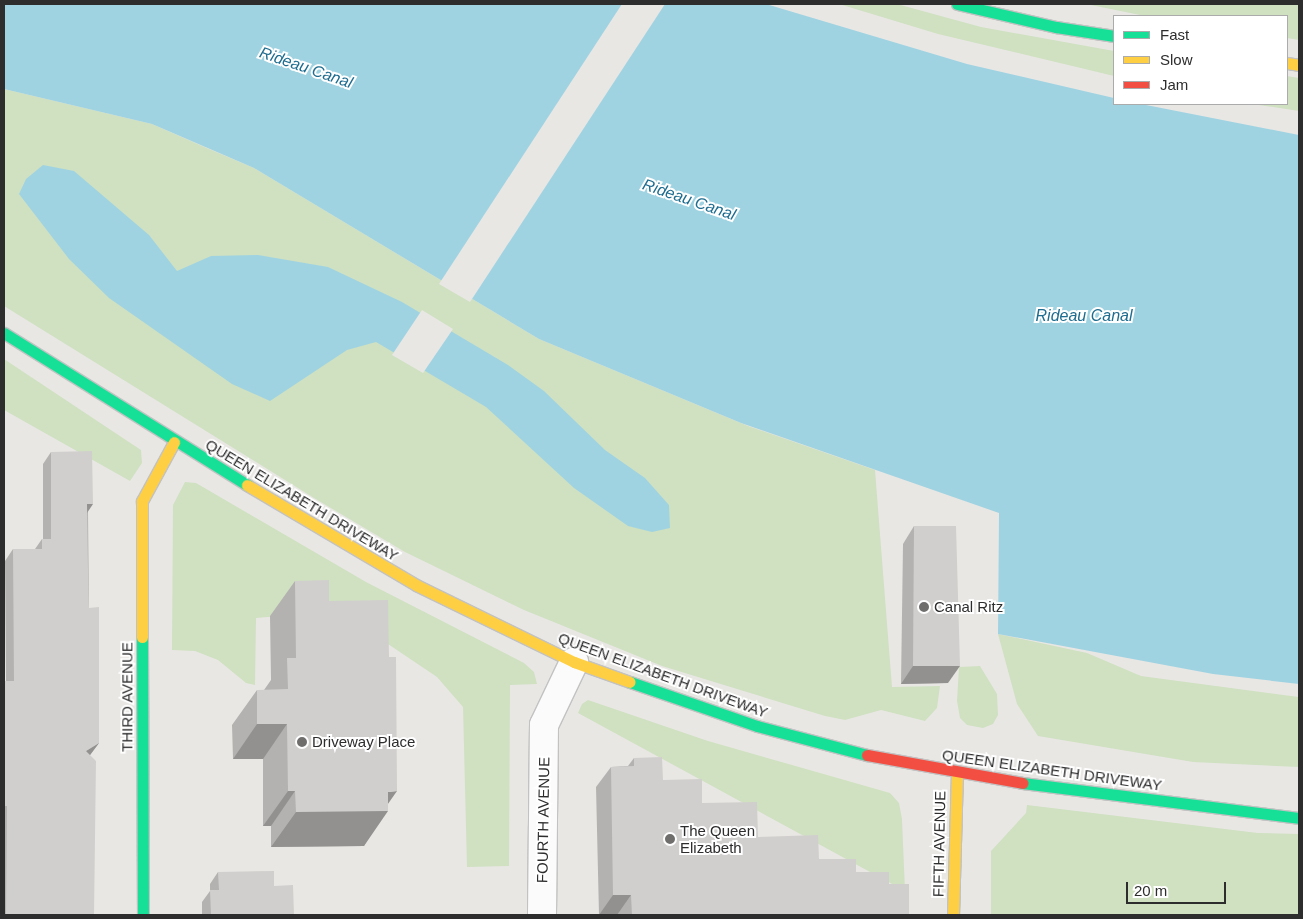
<!DOCTYPE html>
<html>
<head>
<meta charset="utf-8">
<style>
	body { margin:0 }
	#map { position:relative; width:1303px; height:919px; overflow:hidden; background:#e9e7e4; font-family:Helvetica,sans-serif }
	div>[style] { position:absolute }
	[style*='--x'] { left:calc(var(--x)*1px); top:calc(var(--y)*1px); width:calc(var(--w)*1px); rotate:calc(var(--a)*1deg) }
	.green>* { inset:0; background:#cfe1c1 }
	.water>* { inset:0; background:#a0d3e2 }
	.pier>* { inset:0; background:#e9e7e4 }
	.roads { filter:drop-shadow(1px 0 #c2c2c2) drop-shadow(-1px 0 #c2c2c2) drop-shadow(0 1px #c2c2c2) drop-shadow(0 -1px #c2c2c2) }
	.street>* { height:28px; margin:-14px; padding:0 14px; transform-origin:14px; border-radius:14px; background:#fcfbfb }
	.fast>* { height:11px; margin:-5.5px; padding:0 5.5px; transform-origin:5.5px; border-radius:5.5px; background:#16e098 }
	.slow>* { height:11px; margin:-5.5px; padding:0 5.5px; transform-origin:5.5px; border-radius:5.5px; background:#ffcf43 }
	.jam>* { height:11px; margin:-5.5px; padding:0 5.5px; transform-origin:5.5px; border-radius:5.5px; background:#f24e42 }
	.wall>* { inset:0; background:#b4b2b0 }
	.shaded-wall>* { inset:0; background:#929190 }
	.building>* { inset:0; background:#d1cfcd }
	.dots>* { width:14px; height:14px; translate:-50% -50%; box-sizing:border-box; border:2px solid #fff; border-radius:50% }
	span { translate:-50% -50%; white-space:nowrap; text-align:center; line-height:1.15; -webkit-text-stroke:4px #fff; paint-order:stroke }
	.street-label { font-size:15px; color:#2d2d2d }
	.poi-label { font-size:15px; color:#2d2d2d }
	.left { translate:0 -50%; text-align:left }
	.water-label { font-size:16px; color:#1e6c8f; font-style:italic }
	.frame { position:absolute; inset:0; border:5px solid #2d2d2d; pointer-events:none }
	.legend { position:absolute; left:1113px; top:15px; width:175px; height:90px; box-sizing:border-box; background:#fff; border:1px solid #ababab; margin:0; padding:6px 9px; list-style:none; font-size:15px; color:#2d2d2d }
	.legend li { display:flex; align-items:center; gap:10px; height:25px }
	.legend b { width:25px; border:1px solid #ababab }
	.scale { position:absolute; left:1126px; top:882px; width:100px; height:22px; box-sizing:border-box; border:2px solid #2d2d2d; border-top:0; padding-left:6px; font-size:15px; line-height:18px; white-space:nowrap; color:#2d2d2d; -webkit-text-stroke:4px #fff; paint-order:stroke }
</style>
</head>
<body>
<div id="map">
	<div class="green">
		<i style="clip-path:polygon(839px 4px,897px 4px,981px 27px,1114px 51px,1114px 76px,938px 34px)"></i>
		<i style="clip-path:polygon(1086px 4px,1299px 4px,1299px 40px,1287px 38px,1287px 16px,1145px 16px)"></i>
		<i style="clip-path:polygon(1287px 76px,1299px 78px,1299px 111px,1253px 104px,1287px 104px)"></i>
		<i style="clip-path:polygon(4px 89px,152px 124px,209px 149px,254px 168px,539px 339px,748px 426px,875px 470px,892px 687px,940px 686px,937px 708px,925px 721px,881px 710px,845px 720px,825px 716px,662px 666px,524px 610px,405px 552px,314px 498px,4px 306px)"></i>
		<i style="clip-path:polygon(4px 359px,141px 450px,142px 463px,130px 481px,4px 410px)"></i>
		<i style="clip-path:polygon(185px 482px,196px 483px,366px 582px,524px 663px,534px 672px,537px 684px,510px 685px,509px 866px,467px 867px,463px 707px,437px 677px,339px 611px,256px 618px,255px 685px,246px 683px,218px 660px,195px 651px,172px 650px,173px 505px)"></i>
		<i style="clip-path:polygon(998px 634px,1087px 653px,1141px 676px,1299px 697px,1299px 767px,1193px 762px,1038px 736px,1017px 704px)"></i>
		<i style="clip-path:polygon(980px 666px,997px 694px,998px 715px,993px 724px,983px 728px,967px 725px,960px 718px,957px 701px,959px 667px)"></i>
		<i style="clip-path:polygon(588px 700px,708px 741px,890px 793px,899px 803px,902px 819px,905px 891px,578px 713px,582px 704px)"></i>
		<i style="clip-path:polygon(1027px 805px,1258px 833px,1299px 834px,1299px 915px,991px 915px,991px 851px,1026px 813px)"></i>
	</div>
	<div class="water">
		<i style="clip-path:polygon(4px 4px,766px 4px,967px 64px,1114px 98px,1114px 104px,1141px 104px,1299px 135px,1299px 684px,1213px 674px,998px 634px,999px 513px,741px 423px,539px 339px,254px 168px,152px 124px,4px 89px)"></i>
		<i style="clip-path:polygon(43px 165px,74px 171px,149px 235px,177px 271px,211px 256px,258px 255px,328px 267px,402px 302px,508px 365px,544px 391px,605px 450px,645px 478px,669px 505px,670px 528px,652px 532px,628px 526px,574px 488px,486px 407px,376px 342px,347px 350px,270px 401px,232px 384px,109px 298px,69px 259px,19px 194px,26px 179px)"></i>
	</div>
	<div class="pier">
		<i style="clip-path:polygon(622px 4px,665px 4px,470px 302px,439px 284px)"></i>
		<i style="clip-path:polygon(422px 310px,453px 329px,423px 373px,392px 355px)"></i>
	</div>
	<div class="roads">
		<div class="street">
			<i style="--x:542;--y:915;--w:190;--a:-89.4"></i>
			<i style="--x:544;--y:725;--w:70;--a:-64.5"></i>
		</div>
		<div class="fast">
			<i style="--x:957;--y:4;--w:102;--a:13.1"></i>
			<i style="--x:1056;--y:27;--w:59;--a:8.8"></i>
			<i style="--x:4;--y:333;--w:287;--a:32"></i>
			<i style="--x:142;--y:637;--w:278;--a:89.8"></i>
			<i style="--x:630;--y:682;--w:134;--a:19.1"></i>
			<i style="--x:757;--y:726;--w:114;--a:14.8"></i>
			<i style="--x:1022;--y:783;--w:279;--a:7.2"></i>
		</div>
		<div class="slow">
			<i style="--x:1287;--y:63;--w:12;--a:9"></i>
			<i style="--x:247;--y:485;--w:196;--a:30.6"></i>
			<i style="--x:416;--y:585;--w:176;--a:26"></i>
			<i style="--x:574;--y:662;--w:59;--a:19.7"></i>
			<i style="--x:142;--y:637;--w:136;--a:-90"></i>
			<i style="--x:142;--y:501;--w:67;--a:-61.5"></i>
			<i style="--x:953;--y:915;--w:142;--a:-88.4"></i>
		</div>
		<div class="jam">
			<i style="--x:867;--y:755;--w:158;--a:10.2"></i>
		</div>
	</div>
	<div class="wall">
		<i style="clip-path:polygon(51px 452px,88px 512px,89px 608px,99px 743px,90px 755px,94px 915px,4px 915px,4px 683px,5px 681px,6px 681px,5px 561px,13px 549px,35px 549px,42px 539px,43px 539px,43px 464px)"></i>
		<i style="clip-path:polygon(914px 526px,948px 683px,901px 684px,903px 544px)"></i>
		<i style="clip-path:polygon(295px 581px,329px 601px,388px 803px,364px 846px,271px 847px,271px 826px,263px 826px,263px 759px,233px 759px,232px 725px,257px 690px,264px 690px,271px 680px,270px 616px)"></i>
		<i style="clip-path:polygon(634px 758px,663px 780px,758px 837px,889px 884px,909px 915px,599px 915px,596px 787px,611px 767px,628px 766px)"></i>
		<i style="clip-path:polygon(218px 872px,274px 886px,294px 915px,202px 915px,202px 902px,210px 891px,210px 884px)"></i>
	</div>
	<div class="shaded-wall">
		<i style="clip-path:polygon(87px 504px,93px 504px,85px 516px)"></i>
		<i style="clip-path:polygon(913px 666px,960px 666px,948px 683px,901px 684px)"></i>
		<i style="clip-path:polygon(257px 724px,287px 724px,263px 759px,233px 759px)"></i>
		<i style="clip-path:polygon(99px 743px,90px 755px,78px 763px,86px 751px)"></i>
		<i style="clip-path:polygon(288px 791px,295px 791px,271px 826px,263px 826px)"></i>
		<i style="clip-path:polygon(397px 791px,383px 811px,388px 811px,364px 846px,271px 847px,296px 812px,388px 792px)"></i>
		<i style="clip-path:polygon(613px 895px,631px 895px,617px 915px,599px 915px)"></i>
	</div>
	<div class="building">
		<i style="clip-path:polygon(92px 451px,93px 504px,87px 504px,88px 571px,89px 608px,99px 607px,99px 743px,86px 751px,96px 761px,94px 915px,6px 915px,7px 806px,4px 806px,4px 705px,5px 705px,5px 681px,14px 681px,13px 549px,42px 549px,42px 539px,51px 539px,51px 452px)"></i>
		<i style="clip-path:polygon(914px 526px,956px 526px,960px 666px,913px 666px)"></i>
		<i style="clip-path:polygon(329px 580px,329px 601px,388px 600px,389px 657px,396px 657px,397px 791px,388px 792px,388px 811px,296px 812px,295px 791px,288px 791px,287px 724px,257px 724px,257px 690px,288px 689px,287px 658px,296px 658px,295px 581px)"></i>
		<i style="clip-path:polygon(662px 757px,663px 780px,702px 779px,702px 803px,757px 802px,758px 837px,818px 835px,819px 859px,856px 859px,856px 872px,889px 872px,889px 884px,909px 884px,909px 915px,632px 915px,631px 895px,613px 895px,611px 767px,634px 766px,634px 758px)"></i>
		<i style="clip-path:polygon(274px 871px,274px 886px,293px 885px,294px 915px,211px 915px,210px 890px,219px 890px,218px 872px)"></i>
	</div>
	<div class="dots">
		<i style="left:924px;top:607px;background:#6f6e6d"></i>
		<i style="left:302px;top:742px;background:#6f6e6d"></i>
		<i style="left:670px;top:839px;background:#6f6e6d"></i>
	</div>
	<div class="street-label">
		<span style="left:302px;top:500px;rotate:31deg">QUEEN ELIZABETH DRIVEWAY</span>
		<span style="left:663px;top:675px;rotate:20deg">QUEEN ELIZABETH DRIVEWAY</span>
		<span style="left:127px;top:697px;rotate:-90deg">THIRD AVENUE</span>
		<span style="left:1052px;top:770px;rotate:8deg">QUEEN ELIZABETH DRIVEWAY</span>
		<span style="left:543px;top:820px;rotate:-89deg">FOURTH AVENUE</span>
		<span style="left:939px;top:844px;rotate:-89deg">FIFTH AVENUE</span>
	</div>
	<div class="poi-label">
		<span class="left" style="left:934px;top:607px">Canal Ritz</span>
		<span class="left" style="left:312px;top:742px">Driveway Place</span>
		<span class="left" style="left:680px;top:839px">The Queen<br>Elizabeth</span>
	</div>
	<div class="water-label">
		<span style="left:306px;top:68px;rotate:19deg">Rideau Canal</span>
		<span style="left:689px;top:200px;rotate:19deg">Rideau Canal</span>
		<span style="left:1084px;top:316px">Rideau Canal</span>
	</div>
	<div class="frame"></div>
	<ul class="legend">
	<li><b style="height:6px;background:#16e098"></b>Fast</li>
	<li><b style="height:6px;background:#ffcf43"></b>Slow</li>
	<li><b style="height:6px;background:#f24e42"></b>Jam</li>
	</ul>
	<div class="scale">20 m</div>
</div>
</body>
</html>
